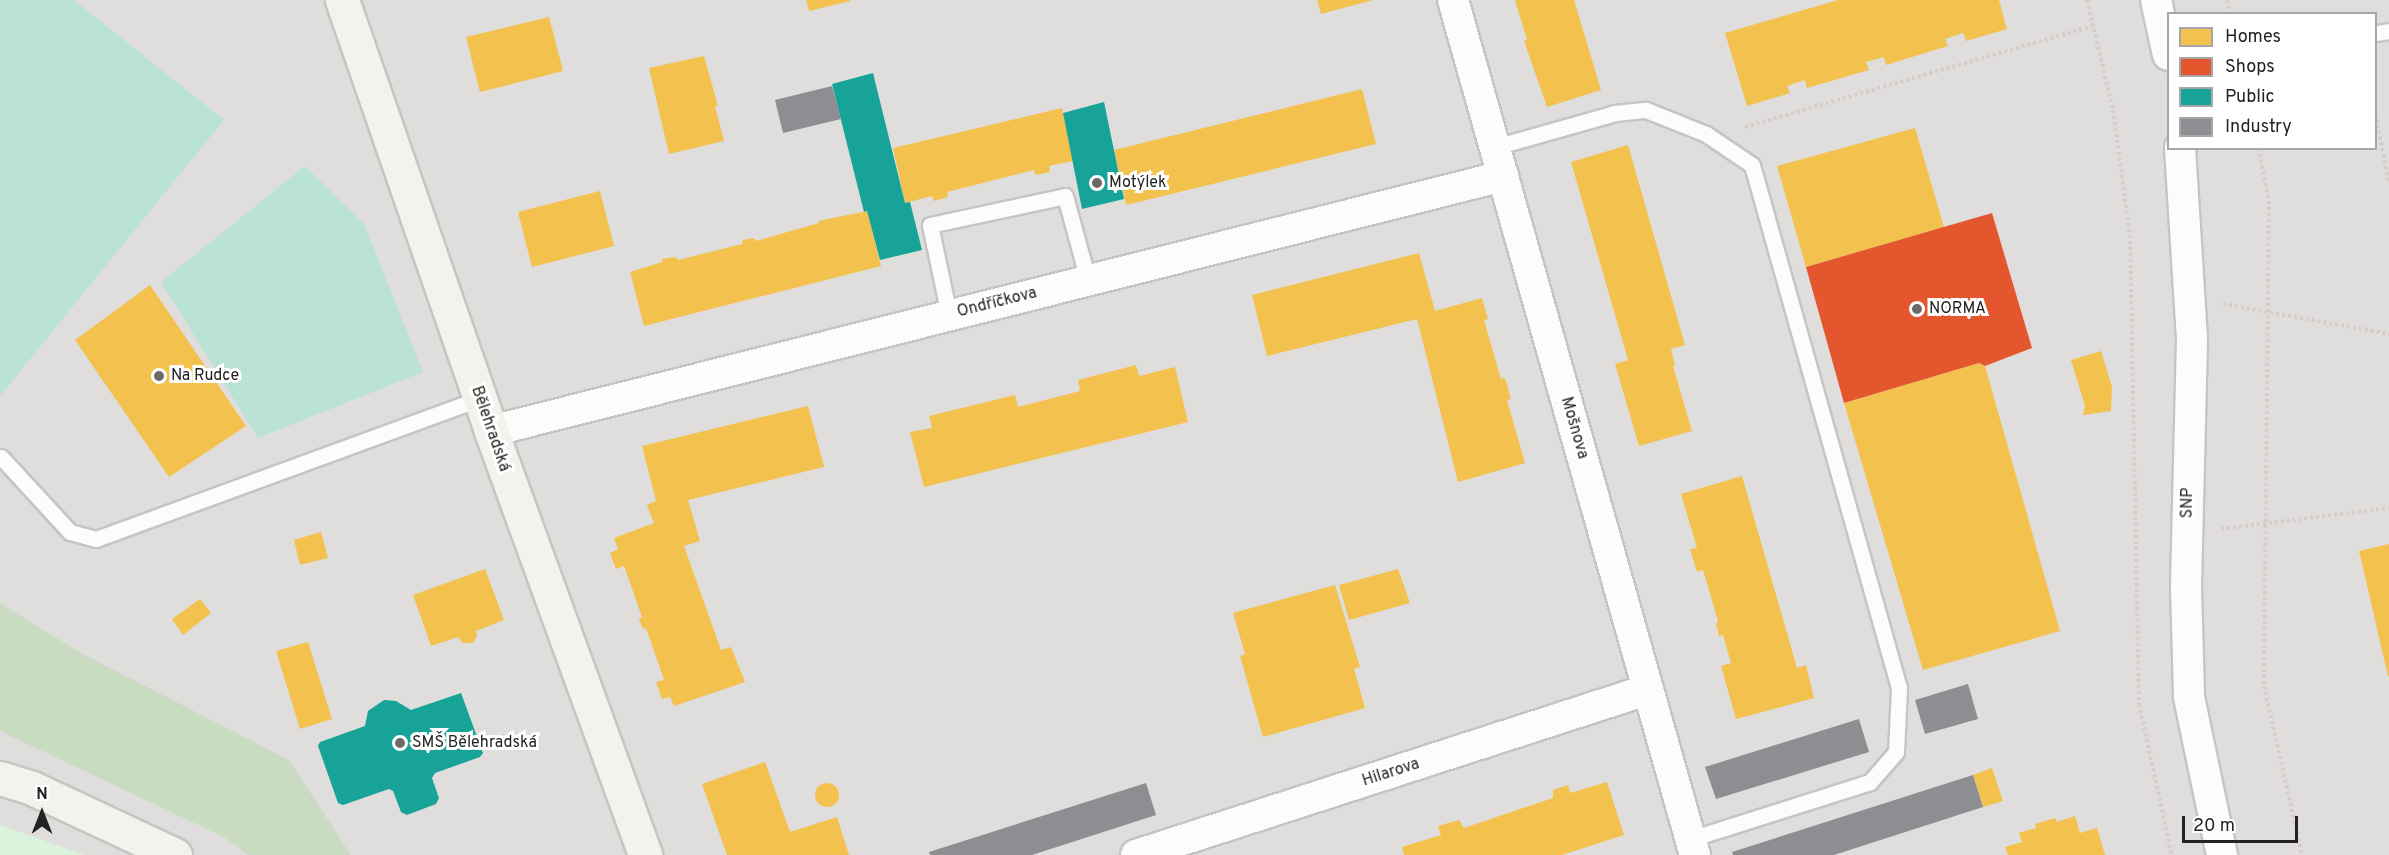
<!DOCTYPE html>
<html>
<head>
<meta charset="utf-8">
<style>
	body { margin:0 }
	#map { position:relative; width:2389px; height:855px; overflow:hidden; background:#efeeeb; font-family:Overpass,sans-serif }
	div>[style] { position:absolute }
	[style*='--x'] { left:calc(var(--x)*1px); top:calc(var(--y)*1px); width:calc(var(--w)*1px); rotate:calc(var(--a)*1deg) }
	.residential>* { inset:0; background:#dfdedc }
	.forest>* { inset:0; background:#c9dcc2 }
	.park>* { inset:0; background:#dbf2dd }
	.pitch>* { inset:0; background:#bae2d5 }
	.homes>* { inset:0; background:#f2c14e }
	.round { border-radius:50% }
	.shops>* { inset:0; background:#e4572e }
	.public>* { inset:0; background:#17a398 }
	.industry>* { inset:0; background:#8d8d92 }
	.path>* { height:4px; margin-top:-2px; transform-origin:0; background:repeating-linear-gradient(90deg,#d7ccc9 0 3px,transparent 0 6px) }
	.roads { filter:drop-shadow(2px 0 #c5c5c3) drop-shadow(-2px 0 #c5c5c3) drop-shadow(0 2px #c5c5c3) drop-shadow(0 -2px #c5c5c3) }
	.lane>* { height:15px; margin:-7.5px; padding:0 7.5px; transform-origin:7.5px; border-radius:7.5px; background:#fdfcfc }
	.street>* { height:30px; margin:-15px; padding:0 15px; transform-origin:15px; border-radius:15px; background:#fdfcfc }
	.secondary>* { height:33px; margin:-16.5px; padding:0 16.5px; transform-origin:16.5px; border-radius:16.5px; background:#f3f3ed }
	.dots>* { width:16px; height:16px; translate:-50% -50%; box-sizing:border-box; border:3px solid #fff; border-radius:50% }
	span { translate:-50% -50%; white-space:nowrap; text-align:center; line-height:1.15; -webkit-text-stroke:6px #fff; paint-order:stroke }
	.poi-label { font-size:16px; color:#222 }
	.left { translate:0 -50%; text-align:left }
	.street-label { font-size:16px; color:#222 }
	.legend { position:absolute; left:2167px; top:12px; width:210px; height:138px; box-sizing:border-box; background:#fff; border:2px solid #a7a7a7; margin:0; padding:8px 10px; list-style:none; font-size:18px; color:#222 }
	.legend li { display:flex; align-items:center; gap:12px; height:30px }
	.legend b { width:30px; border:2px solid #a7a7a7 }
	.north { position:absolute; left:12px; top:783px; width:60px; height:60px; -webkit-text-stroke:4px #fff; paint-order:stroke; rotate:0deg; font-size:16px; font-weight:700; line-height:24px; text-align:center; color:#222 }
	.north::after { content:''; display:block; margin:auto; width:21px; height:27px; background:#222; clip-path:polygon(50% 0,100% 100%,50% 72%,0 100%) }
	.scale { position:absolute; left:2182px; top:816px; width:116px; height:27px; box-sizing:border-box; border:3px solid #222; border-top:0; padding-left:8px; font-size:18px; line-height:21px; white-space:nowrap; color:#222; -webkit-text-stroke:4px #fff; paint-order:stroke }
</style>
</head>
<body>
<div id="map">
	<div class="residential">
		<i style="clip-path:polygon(evenodd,0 0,2389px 0,2389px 855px,0 855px,0 0,2168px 14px,2376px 14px,2376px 148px,2168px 148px,2168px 14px)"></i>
	</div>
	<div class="forest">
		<i style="clip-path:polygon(0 603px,79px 652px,289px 760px,351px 855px,248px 855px,226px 838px,0 731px)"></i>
	</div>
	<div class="park">
		<i style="clip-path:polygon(0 825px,85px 855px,0 855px)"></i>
	</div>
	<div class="pitch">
		<i style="clip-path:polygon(0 0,74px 0,224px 120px,0 396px)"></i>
		<i style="clip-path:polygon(305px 166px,364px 224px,423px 372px,258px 438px,161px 282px)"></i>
	</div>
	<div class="homes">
		<i style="clip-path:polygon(806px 0,850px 0,850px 1px,809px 11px)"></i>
		<i style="clip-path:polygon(1317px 0,1373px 0,1321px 14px)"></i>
		<i style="clip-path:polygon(1515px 0,1574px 0,1601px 90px,1547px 107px,1524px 41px,1527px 40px)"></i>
		<i style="clip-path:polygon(1838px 0,1999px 0,2007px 29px,1966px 41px,1963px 33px,1945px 39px,1948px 46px,1886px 65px,1884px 57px,1866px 62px,1869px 70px,1807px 88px,1805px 80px,1787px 86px,1790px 93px,1747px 106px,1725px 33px)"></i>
		<i style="clip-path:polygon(549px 17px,563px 71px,480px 92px,466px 37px)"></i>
		<i style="clip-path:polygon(704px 56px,718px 106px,715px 106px,724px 141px,669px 154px,649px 68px)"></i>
		<i style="clip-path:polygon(1362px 89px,1376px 144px,1126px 205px,1114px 150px)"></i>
		<i style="clip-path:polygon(1062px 108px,1073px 161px,1049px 166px,1050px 172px,1036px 175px,1034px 170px,947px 192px,948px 197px,934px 201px,932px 196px,905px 203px,893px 148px)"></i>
		<i style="clip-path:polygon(1915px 128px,1944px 227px,1806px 267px,1777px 166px)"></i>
		<i style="clip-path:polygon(1628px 145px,1685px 345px,1671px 349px,1675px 365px,1673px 366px,1692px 431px,1639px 446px,1615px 364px,1628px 360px,1571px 162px)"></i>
		<i style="clip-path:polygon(600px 191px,614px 246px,532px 267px,518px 212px)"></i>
		<i style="clip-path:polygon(867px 211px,881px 266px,644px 326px,630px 272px,662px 262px,662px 259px,676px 257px,678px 260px,742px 244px,743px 240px,754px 238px,756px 241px,819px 223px,818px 221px)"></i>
		<i style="clip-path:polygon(1419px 253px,1435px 311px,1482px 298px,1488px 319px,1484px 320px,1501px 379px,1505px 378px,1511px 399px,1507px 400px,1525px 463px,1458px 482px,1417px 319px,1267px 356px,1252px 295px)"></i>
		<i style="clip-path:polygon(150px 285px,246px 426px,169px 477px,75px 340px)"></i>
		<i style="clip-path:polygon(2101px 351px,2112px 387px,2111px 411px,2083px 415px,2085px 406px,2071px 360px)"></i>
		<i style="clip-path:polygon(1979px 363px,1985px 366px,2060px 631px,1923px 670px,1844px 403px)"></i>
		<i style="clip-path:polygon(1136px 365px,1139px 376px,1175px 367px,1188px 422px,924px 487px,910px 432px,932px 428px,929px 416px,1015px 395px,1018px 407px,1080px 391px,1078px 380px)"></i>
		<i style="clip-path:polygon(808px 406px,824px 467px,688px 500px,700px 541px,684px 546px,721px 650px,731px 647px,745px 682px,674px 706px,670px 697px,662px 699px,656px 682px,664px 680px,646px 628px,643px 629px,639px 619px,642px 617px,624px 566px,616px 569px,610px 553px,618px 549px,614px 538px,654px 523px,647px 505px,656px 501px,642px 446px)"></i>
		<i style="clip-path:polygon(1742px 476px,1797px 668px,1806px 665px,1814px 698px,1736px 719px,1721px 666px,1731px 663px,1723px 635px,1719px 636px,1716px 624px,1718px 621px,1703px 570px,1697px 572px,1690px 549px,1697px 548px,1681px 494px)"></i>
		<i style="clip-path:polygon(321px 532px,328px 558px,300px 565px,294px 540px)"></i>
		<i style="clip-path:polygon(2389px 544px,2389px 676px,2388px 676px,2359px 551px)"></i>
		<i style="clip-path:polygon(485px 569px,504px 620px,476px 631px,477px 636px,473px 643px,463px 643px,458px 637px,431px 646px,413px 595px)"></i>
		<i style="clip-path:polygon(1398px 569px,1410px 603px,1349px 620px,1339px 585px)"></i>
		<i style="clip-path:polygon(1335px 585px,1360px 667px,1354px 669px,1365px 708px,1263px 737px,1240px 656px,1245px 654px,1233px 613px)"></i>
		<i style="clip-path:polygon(200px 599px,211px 613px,183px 635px,172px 619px)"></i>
		<i style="clip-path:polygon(308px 642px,332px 719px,300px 729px,276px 651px)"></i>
		<i style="clip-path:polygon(765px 762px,790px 832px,837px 817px,849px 855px,727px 855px,702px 784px)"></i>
		<i style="clip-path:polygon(1992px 768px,2003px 801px,1983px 807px,1973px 775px)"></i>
		<i style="clip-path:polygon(1607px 782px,1624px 835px,1562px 855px,1404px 855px,1402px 847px,1441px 835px,1438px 826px,1459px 820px,1464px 828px,1553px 798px,1553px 790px,1568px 785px,1570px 793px)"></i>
		<i class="round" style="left:815px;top:783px;width:24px;height:24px"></i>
		<i style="clip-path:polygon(2075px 816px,2080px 833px,2097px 828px,2105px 855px,2008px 855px,2005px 847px,2022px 842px,2019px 833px,2036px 828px,2035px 824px,2055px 818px,2057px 822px)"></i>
	</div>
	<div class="shops">
		<i style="clip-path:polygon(1992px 213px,2032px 348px,1985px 366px,1979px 363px,1844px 403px,1806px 267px)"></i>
	</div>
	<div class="public">
		<i style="clip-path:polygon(873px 73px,905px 203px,910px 202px,922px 250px,880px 260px,867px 211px,864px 212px,832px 84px)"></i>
		<i style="clip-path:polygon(1104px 102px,1124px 199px,1082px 209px,1063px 113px)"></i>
		<i style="clip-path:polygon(461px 693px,483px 753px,480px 757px,435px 773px,432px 778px,439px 798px,436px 804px,407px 815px,401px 812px,393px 791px,389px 789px,343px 805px,338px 803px,318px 746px,320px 742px,365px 726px,368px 711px,384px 700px,396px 701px,411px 710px)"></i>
	</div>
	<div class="industry">
		<i style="clip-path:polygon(832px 86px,841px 119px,783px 133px,775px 100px)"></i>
		<i style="clip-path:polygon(1968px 684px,1978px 719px,1925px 734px,1915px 700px)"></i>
		<i style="clip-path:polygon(1859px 719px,1869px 752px,1716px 799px,1705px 767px)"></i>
		<i style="clip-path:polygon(1973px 775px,1983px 807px,1834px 855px,1733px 855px,1732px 852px)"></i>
		<i style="clip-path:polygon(1146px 783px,1156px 815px,1032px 855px,930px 855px,929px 852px)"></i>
	</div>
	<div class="path">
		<i style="--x:2087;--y:0;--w:113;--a:76.7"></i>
		<i style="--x:2113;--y:110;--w:126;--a:82.3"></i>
		<i style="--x:2130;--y:235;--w:469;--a:88.9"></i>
		<i style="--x:2139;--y:704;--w:155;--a:77.7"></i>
		<i style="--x:2227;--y:0;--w:14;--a:78"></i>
		<i style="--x:2376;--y:119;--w:63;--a:78.2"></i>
		<i style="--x:1745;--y:127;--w:362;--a:-16.2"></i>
		<i style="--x:2258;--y:148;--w:54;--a:78.3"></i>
		<i style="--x:2269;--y:201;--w:485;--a:90.6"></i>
		<i style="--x:2264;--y:686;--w:173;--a:77.3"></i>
		<i style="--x:2223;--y:304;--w:169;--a:10.2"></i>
		<i style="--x:2221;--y:529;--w:169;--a:-7.1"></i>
	</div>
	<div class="roads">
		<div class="lane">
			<i style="--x:2376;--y:33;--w:13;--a:-9"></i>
			<i style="--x:1495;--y:147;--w:125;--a:-15.8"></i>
			<i style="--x:1615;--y:113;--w:31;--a:-6"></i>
			<i style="--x:1646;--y:110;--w:65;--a:21.8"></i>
			<i style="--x:1706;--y:134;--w:55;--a:34"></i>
			<i style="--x:1752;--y:165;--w:543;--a:74.3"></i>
			<i style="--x:1899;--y:688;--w:64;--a:92.7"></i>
			<i style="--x:1896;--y:752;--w:40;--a:131"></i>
			<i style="--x:1870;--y:782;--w:189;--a:162.4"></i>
			<i style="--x:949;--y:315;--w:92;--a:-101.9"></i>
			<i style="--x:930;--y:225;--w:138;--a:-12.1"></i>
			<i style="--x:1065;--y:196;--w:87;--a:74.7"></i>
			<i style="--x:1;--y:457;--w:102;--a:47.4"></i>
			<i style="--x:70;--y:532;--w:27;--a:15"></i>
			<i style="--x:96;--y:539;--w:408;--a:-20.1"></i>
		</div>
		<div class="street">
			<i style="--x:1453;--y:0;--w:889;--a:74.2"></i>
			<i style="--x:2156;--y:0;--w:56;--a:77.7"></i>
			<i style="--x:2180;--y:148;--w:192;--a:86.4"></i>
			<i style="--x:2192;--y:340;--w:247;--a:91.4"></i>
			<i style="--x:2186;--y:587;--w:110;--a:88.4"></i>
			<i style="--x:2189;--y:697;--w:161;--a:78.2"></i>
			<i style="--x:491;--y:431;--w:1044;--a:-14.14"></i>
			<i style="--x:1136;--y:855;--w:537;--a:-17.9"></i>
		</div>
		<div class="secondary">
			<i style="--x:342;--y:0;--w:456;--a:70.9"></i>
			<i style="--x:491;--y:431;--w:451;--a:70"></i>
			<i style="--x:0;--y:778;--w:34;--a:17"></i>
			<i style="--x:32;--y:788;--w:158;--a:25.1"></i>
		</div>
	</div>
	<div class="dots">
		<i style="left:1097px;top:183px;background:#6a6968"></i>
		<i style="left:1917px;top:309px;background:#6a6968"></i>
		<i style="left:159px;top:376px;background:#6a6968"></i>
		<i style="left:400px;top:743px;background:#6a6968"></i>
	</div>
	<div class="poi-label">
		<span class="left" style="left:1109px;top:183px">Motýlek</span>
		<span class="left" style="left:1929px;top:309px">NORMA</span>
		<span class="left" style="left:171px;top:376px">Na Rudce</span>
		<span class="left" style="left:412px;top:743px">SMŠ Bělehradská</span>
	</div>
	<div class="street-label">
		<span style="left:997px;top:303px;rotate:-14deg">Ondříčkova</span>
		<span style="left:1574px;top:428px;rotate:74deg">Mošnova</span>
		<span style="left:490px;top:429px;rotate:71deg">Bělehradská</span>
		<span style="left:2188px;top:503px;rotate:-89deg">SNP</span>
		<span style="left:1391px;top:773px;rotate:-18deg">Hilarova</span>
	</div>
	<ul class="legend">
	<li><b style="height:16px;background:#f2c14e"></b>Homes</li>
	<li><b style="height:16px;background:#e4572e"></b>Shops</li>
	<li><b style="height:16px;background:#17a398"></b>Public</li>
	<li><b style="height:16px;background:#8d8d92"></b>Industry</li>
	</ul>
	<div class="north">N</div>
	<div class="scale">20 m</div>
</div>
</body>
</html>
